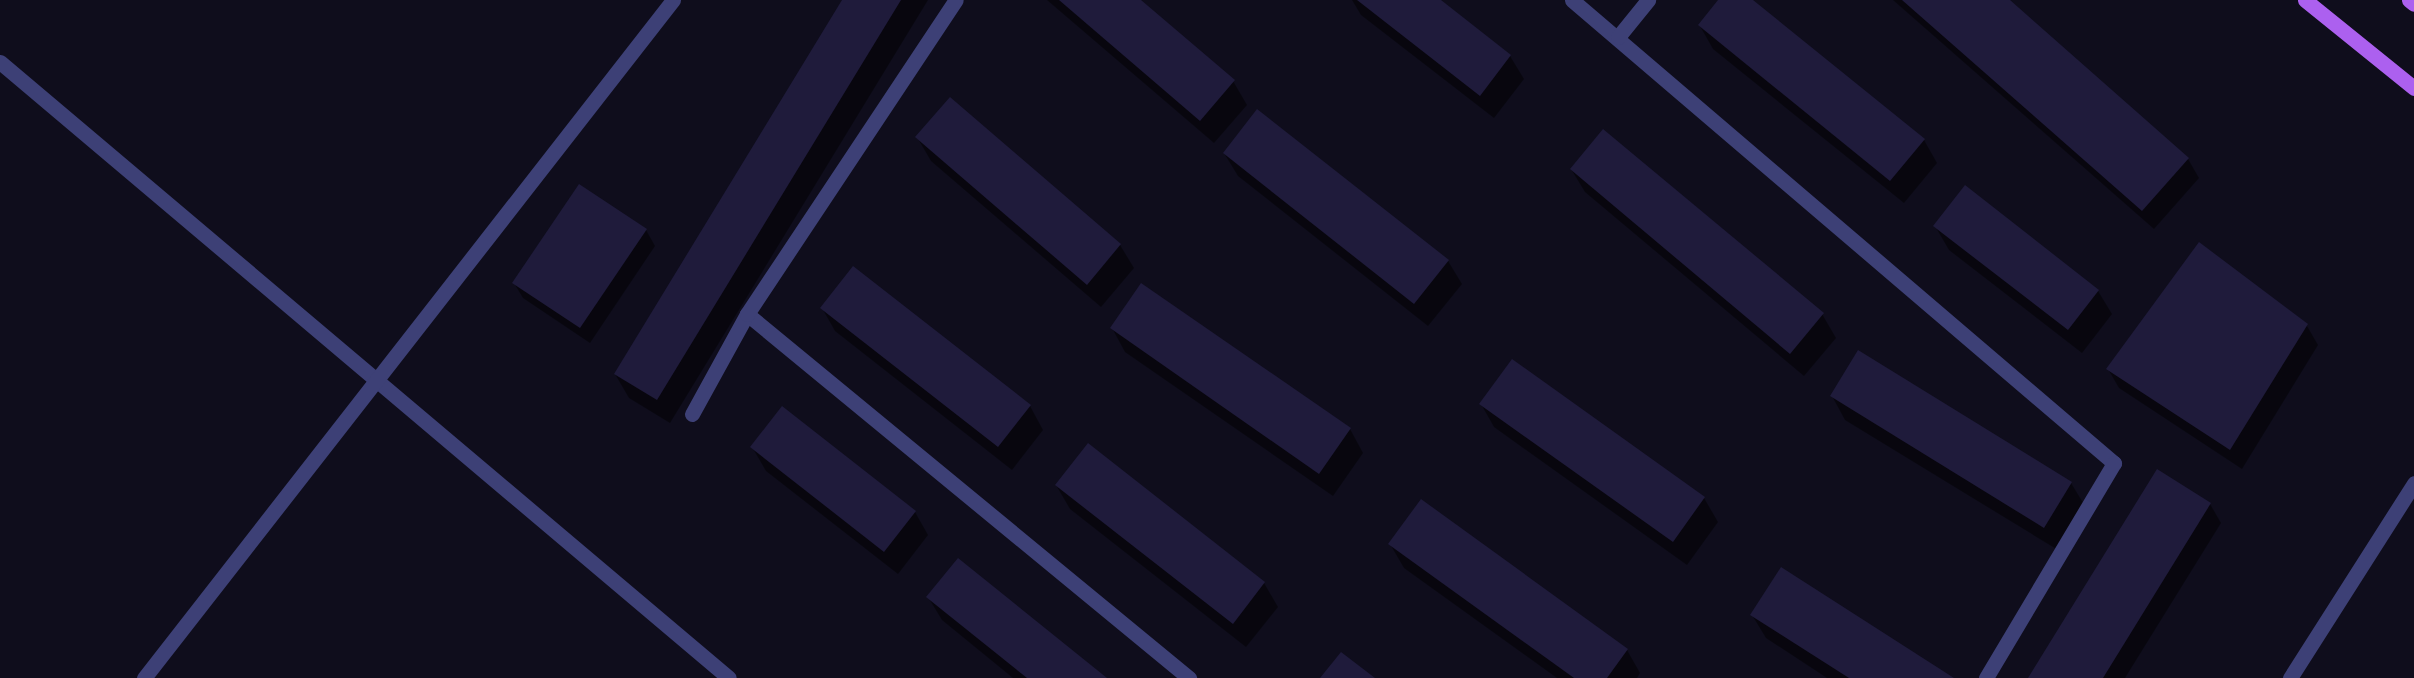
<!DOCTYPE html>
<html>
<head>
<meta charset="utf-8">
<style>
	body { margin:0 }
	#map { position:relative; width:2414px; height:678px; overflow:hidden; background:#0f0d1c; font-family:"IBM Plex Sans",sans-serif }
	div>[style] { position:absolute }
	[style*='--x'] { left:calc(var(--x)*1px); top:calc(var(--y)*1px); width:calc(var(--w)*1px); rotate:calc(var(--a)*1deg) }
	.shadow>* { inset:0; background:#0007 }
	.building>* { inset:0; background:#1f1b3b }
	.minor>* { height:15px; margin:-7.5px; padding:0 7.5px; transform-origin:7.5px; border-radius:7.5px; background:#3d4076 }
	.major>* { height:15px; margin:-7.5px; padding:0 7.5px; transform-origin:7.5px; border-radius:7.5px; background:#ac60ef }
	span { translate:-50% -50%; white-space:nowrap; text-align:center; line-height:1.15; -webkit-text-stroke:4.5px #0f0d1c; paint-order:stroke }
</style>
</head>
<body>
<div id="map">
	<div class="shadow">
		<i style="clip-path:polygon(844px 0,928px 0,670px 423px,629px 398px,615px 374px)"></i>
		<i style="clip-path:polygon(1047px 0,1139px 0,1233px 81px,1247px 105px,1214px 143px)"></i>
		<i style="clip-path:polygon(1352px 0,1439px 0,1510px 56px,1524px 79px,1494px 118px,1361px 15px)"></i>
		<i style="clip-path:polygon(1720px 0,1750px 0,1924px 140px,1937px 163px,1904px 203px,1713px 49px,1700px 26px)"></i>
		<i style="clip-path:polygon(1893px 0,2008px 0,2188px 159px,2199px 178px,2154px 229px)"></i>
		<i style="clip-path:polygon(917px 137px,1120px 245px,1134px 268px,1101px 307px,931px 161px)"></i>
		<i style="clip-path:polygon(1224px 153px,1448px 261px,1462px 284px,1428px 326px,1238px 176px)"></i>
		<i style="clip-path:polygon(1571px 169px,1822px 314px,1836px 338px,1804px 376px,1585px 192px)"></i>
		<i style="clip-path:polygon(580px 186px,646px 230px,655px 246px,590px 343px,523px 298px,514px 283px)"></i>
		<i style="clip-path:polygon(1935px 226px,2098px 291px,2112px 314px,2082px 353px,1949px 250px)"></i>
		<i style="clip-path:polygon(822px 308px,1030px 406px,1043px 430px,1012px 470px,835px 331px)"></i>
		<i style="clip-path:polygon(2307px 326px,2318px 345px,2242px 469px,2119px 388px,2108px 369px)"></i>
		<i style="clip-path:polygon(1112px 328px,1350px 429px,1363px 453px,1333px 496px,1125px 352px)"></i>
		<i style="clip-path:polygon(1832px 396px,2071px 483px,2085px 506px,2058px 550px,1845px 420px)"></i>
		<i style="clip-path:polygon(1481px 404px,1704px 498px,1718px 522px,1687px 565px,1494px 427px)"></i>
		<i style="clip-path:polygon(1088px 445px,1264px 583px,1278px 607px,1246px 647px,1070px 509px,1056px 485px)"></i>
		<i style="clip-path:polygon(752px 447px,915px 512px,928px 535px,898px 574px,766px 471px)"></i>
		<i style="clip-path:polygon(2210px 504px,2221px 523px,2125px 678px,2030px 678px)"></i>
		<i style="clip-path:polygon(1390px 544px,1627px 650px,1640px 673px,1637px 678px,1557px 678px,1404px 568px)"></i>
		<i style="clip-path:polygon(928px 597px,1105px 678px,1013px 678px,942px 620px)"></i>
		<i style="clip-path:polygon(1752px 615px,1951px 678px,1827px 678px,1766px 638px)"></i>
	</div>
	<div class="building">
		<i style="clip-path:polygon(842px 0,901px 0,657px 400px,614px 374px)"></i>
		<i style="clip-path:polygon(1059px 0,1141px 0,1235px 80px,1200px 121px)"></i>
		<i style="clip-path:polygon(1357px 0,1441px 0,1511px 55px,1480px 96px)"></i>
		<i style="clip-path:polygon(1718px 0,1753px 0,1925px 139px,1890px 181px,1698px 25px)"></i>
		<i style="clip-path:polygon(1902px 0,2010px 0,2189px 158px,2142px 211px)"></i>
		<i style="clip-path:polygon(950px 97px,1121px 244px,1087px 285px,915px 137px)"></i>
		<i style="clip-path:polygon(1257px 109px,1449px 260px,1414px 304px,1223px 153px)"></i>
		<i style="clip-path:polygon(1603px 129px,1824px 313px,1790px 354px,1570px 169px)"></i>
		<i style="clip-path:polygon(579px 184px,647px 229px,580px 328px,512px 283px)"></i>
		<i style="clip-path:polygon(1965px 185px,2099px 290px,2068px 330px,1933px 226px)"></i>
		<i style="clip-path:polygon(2199px 242px,2308px 324px,2230px 450px,2106px 369px)"></i>
		<i style="clip-path:polygon(853px 266px,1031px 405px,998px 447px,820px 308px)"></i>
		<i style="clip-path:polygon(1141px 283px,1351px 428px,1319px 474px,1110px 328px)"></i>
		<i style="clip-path:polygon(1858px 350px,2072px 482px,2044px 528px,1830px 396px)"></i>
		<i style="clip-path:polygon(1512px 359px,1705px 497px,1673px 542px,1479px 404px)"></i>
		<i style="clip-path:polygon(782px 406px,916px 511px,884px 552px,750px 447px)"></i>
		<i style="clip-path:polygon(1088px 443px,1265px 582px,1233px 624px,1055px 485px)"></i>
		<i style="clip-path:polygon(2157px 469px,2211px 503px,2103px 678px,2028px 678px)"></i>
		<i style="clip-path:polygon(1421px 499px,1628px 649px,1607px 678px,1574px 678px,1388px 544px)"></i>
		<i style="clip-path:polygon(958px 558px,1107px 678px,1027px 678px,926px 597px)"></i>
		<i style="clip-path:polygon(1781px 567px,1954px 678px,1849px 678px,1750px 615px)"></i>
		<i style="clip-path:polygon(1341px 652px,1375px 678px,1320px 678px)"></i>
	</div>
	<div class="minor">
		<i style="--x:1572;--y:0;--w:713;--a:40.51"></i>
		<i style="--x:2114;--y:463;--w:250;--a:120.8"></i>
		<i style="--x:1618;--y:37;--w:48;--a:-51"></i>
		<i style="--x:0;--y:62;--w:954;--a:40.2"></i>
		<i style="--x:747;--y:314;--w:573;--a:39.47"></i>
		<i style="--x:692;--y:414;--w:114;--a:-61.2"></i>
		<i style="--x:747;--y:314;--w:377;--a:-56.4"></i>
		<i style="--x:144;--y:678;--w:860;--a:-52.04"></i>
		<i style="--x:2290;--y:678;--w:231;--a:-57.5"></i>
	</div>
	<div class="major">
		<i style="--x:2305;--y:0;--w:140;--a:38.9"></i>
		<i style="--x:2409;--y:0;--w:6;--a:39"></i>
	</div>
</div>
</body>
</html>
